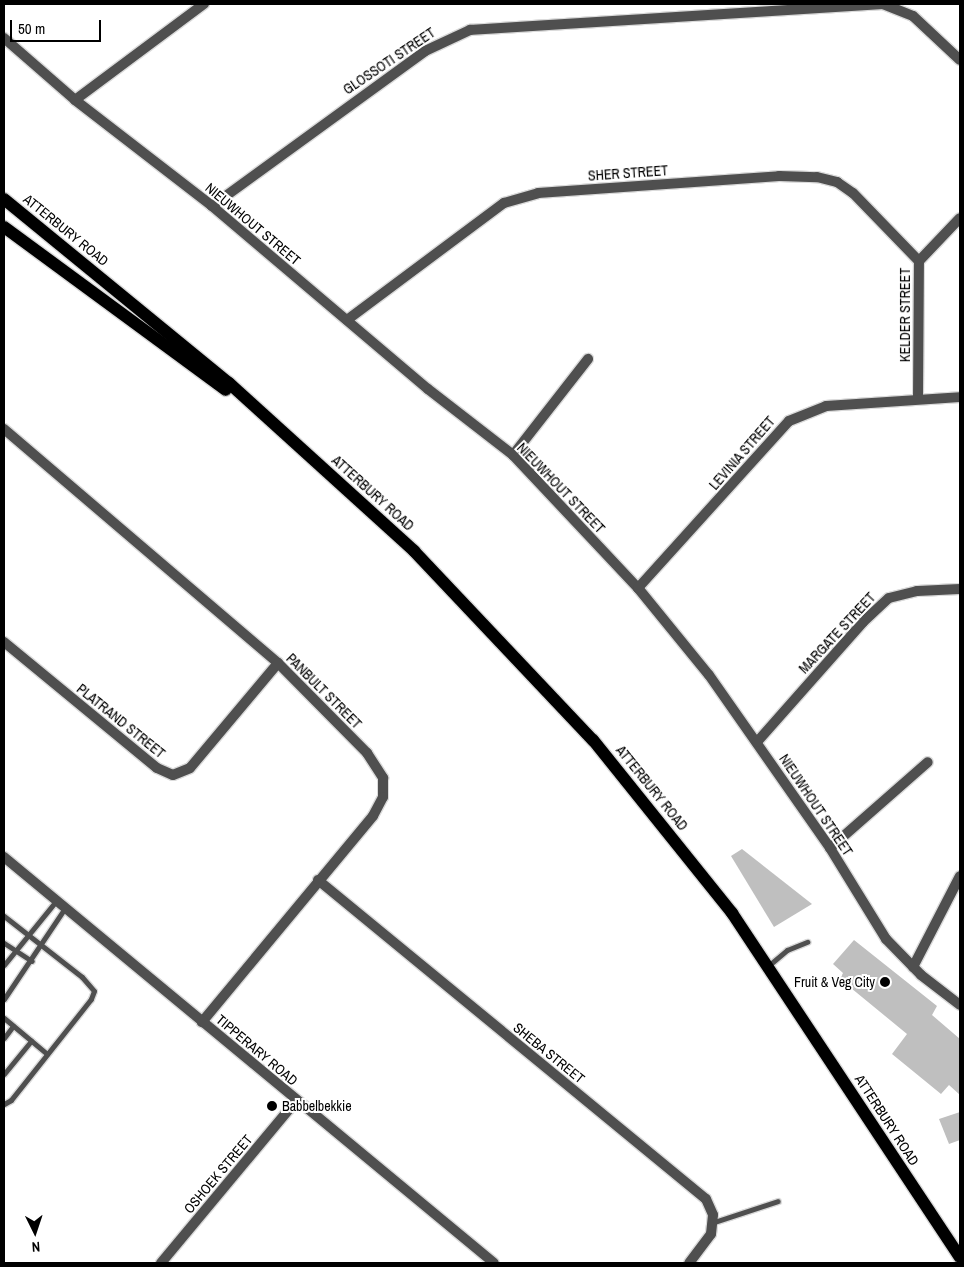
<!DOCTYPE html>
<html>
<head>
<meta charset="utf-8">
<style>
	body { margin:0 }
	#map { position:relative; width:964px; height:1267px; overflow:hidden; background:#fff; font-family:"Archivo Narrow",sans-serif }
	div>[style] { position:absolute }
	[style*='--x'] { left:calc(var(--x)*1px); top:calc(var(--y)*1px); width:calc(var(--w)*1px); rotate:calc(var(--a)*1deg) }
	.building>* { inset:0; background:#bfbfbf }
	.roads { filter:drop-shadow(1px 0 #dbdbdb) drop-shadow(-1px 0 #dbdbdb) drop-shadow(0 1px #dbdbdb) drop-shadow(0 -1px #dbdbdb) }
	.lane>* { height:5px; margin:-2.5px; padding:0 2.5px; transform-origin:2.5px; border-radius:2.5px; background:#4f4f4f }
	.street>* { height:10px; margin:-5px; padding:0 5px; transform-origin:5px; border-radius:5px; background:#4f4f4f }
	.primary>* { height:12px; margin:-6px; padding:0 6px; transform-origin:6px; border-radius:6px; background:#000 }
	.dots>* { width:14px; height:14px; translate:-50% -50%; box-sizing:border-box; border:2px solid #fff; border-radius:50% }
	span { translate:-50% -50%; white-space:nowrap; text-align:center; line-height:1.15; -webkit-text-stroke:4px #fff; paint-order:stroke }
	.street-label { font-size:14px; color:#000 }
	.poi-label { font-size:14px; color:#000 }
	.right { translate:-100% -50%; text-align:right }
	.left { translate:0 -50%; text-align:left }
	.frame { position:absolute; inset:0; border:5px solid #000; pointer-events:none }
	.north { position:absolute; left:10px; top:1207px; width:50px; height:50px; -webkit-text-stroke:4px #fff; paint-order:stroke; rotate:176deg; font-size:14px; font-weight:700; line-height:20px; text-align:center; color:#000 }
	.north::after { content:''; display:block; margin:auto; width:18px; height:22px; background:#000; clip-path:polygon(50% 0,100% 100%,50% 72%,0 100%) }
	.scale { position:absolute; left:10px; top:20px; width:91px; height:22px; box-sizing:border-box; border:2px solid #000; border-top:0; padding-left:6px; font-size:15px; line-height:18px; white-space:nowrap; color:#000; -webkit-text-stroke:4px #fff; paint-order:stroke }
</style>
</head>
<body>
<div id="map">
	<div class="building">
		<i style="clip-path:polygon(742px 849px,812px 904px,774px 927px,731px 856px)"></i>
		<i style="clip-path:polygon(854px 940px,937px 1006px,932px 1015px,960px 1039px,960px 1095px,949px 1085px,941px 1094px,892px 1054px,907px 1034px,840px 979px,843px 973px,833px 964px)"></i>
		<i style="clip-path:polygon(960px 1112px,960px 1140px,949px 1144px,939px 1119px)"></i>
	</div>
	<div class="roads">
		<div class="lane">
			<i style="--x:4;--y:916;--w:99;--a:38"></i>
			<i style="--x:82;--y:977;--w:18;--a:49"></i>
			<i style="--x:94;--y:991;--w:9;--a:111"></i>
			<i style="--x:91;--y:999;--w:129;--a:128.4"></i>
			<i style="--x:11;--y:1100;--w:8;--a:150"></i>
			<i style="--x:4;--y:943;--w:33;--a:33"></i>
			<i style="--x:4;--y:965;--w:82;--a:-50.9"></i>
			<i style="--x:768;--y:966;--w:25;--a:-40"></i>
			<i style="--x:787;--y:950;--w:22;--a:-22"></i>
			<i style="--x:4;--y:999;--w:110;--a:-56.2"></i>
			<i style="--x:4;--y:1018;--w:56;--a:39.9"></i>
			<i style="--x:4;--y:1038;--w:15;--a:-53"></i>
			<i style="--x:4;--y:1074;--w:43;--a:-50.7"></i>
			<i style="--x:714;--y:1222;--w:67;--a:-18.2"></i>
		</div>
		<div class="street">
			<i style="--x:883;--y:4;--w:32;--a:22"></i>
			<i style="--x:913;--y:16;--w:64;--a:43.1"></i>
			<i style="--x:4;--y:38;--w:94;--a:41.1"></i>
			<i style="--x:75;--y:100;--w:173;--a:37.7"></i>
			<i style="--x:212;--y:206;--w:283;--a:40.3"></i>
			<i style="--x:428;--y:389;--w:108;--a:37.8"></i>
			<i style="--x:513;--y:455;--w:183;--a:46.8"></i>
			<i style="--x:638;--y:588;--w:112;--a:50.8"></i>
			<i style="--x:709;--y:675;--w:211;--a:55"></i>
			<i style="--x:830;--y:848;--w:107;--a:58.4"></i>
			<i style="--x:886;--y:939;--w:50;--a:45.8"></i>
			<i style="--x:921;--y:975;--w:49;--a:37.6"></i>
			<i style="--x:75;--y:100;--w:161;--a:-36.7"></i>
			<i style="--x:212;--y:206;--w:263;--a:-36"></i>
			<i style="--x:425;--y:51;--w:50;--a:-25"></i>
			<i style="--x:470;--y:30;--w:413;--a:-3.6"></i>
			<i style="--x:347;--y:320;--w:196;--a:-36.7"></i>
			<i style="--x:504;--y:203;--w:35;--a:-16"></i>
			<i style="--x:538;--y:193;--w:242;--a:-4"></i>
			<i style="--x:779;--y:176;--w:38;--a:2"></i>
			<i style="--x:817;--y:177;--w:21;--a:14"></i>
			<i style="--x:837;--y:182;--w:19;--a:35"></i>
			<i style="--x:853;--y:193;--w:95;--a:45.9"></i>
			<i style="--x:918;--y:399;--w:138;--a:-89.6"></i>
			<i style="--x:919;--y:261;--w:59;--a:-46.4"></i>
			<i style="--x:4;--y:429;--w:360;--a:40.5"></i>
			<i style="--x:278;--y:663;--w:127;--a:45.3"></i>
			<i style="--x:367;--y:753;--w:30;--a:57"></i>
			<i style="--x:383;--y:778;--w:19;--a:90"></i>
			<i style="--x:383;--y:797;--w:21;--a:118"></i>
			<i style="--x:373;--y:816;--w:268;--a:129.7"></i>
			<i style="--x:513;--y:455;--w:122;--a:-52"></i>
			<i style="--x:638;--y:588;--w:225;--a:-47.9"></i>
			<i style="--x:789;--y:421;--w:40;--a:-22"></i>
			<i style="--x:826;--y:406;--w:134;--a:-3.8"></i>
			<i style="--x:4;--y:642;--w:198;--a:39.5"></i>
			<i style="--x:157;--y:768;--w:17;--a:24"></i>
			<i style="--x:173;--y:775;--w:18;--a:-22"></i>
			<i style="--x:190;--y:768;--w:137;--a:-50"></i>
			<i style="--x:757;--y:742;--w:160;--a:-48.5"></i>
			<i style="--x:863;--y:622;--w:35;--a:-43"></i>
			<i style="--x:889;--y:598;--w:29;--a:-14"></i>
			<i style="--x:917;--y:591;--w:43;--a:-2.7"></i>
			<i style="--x:830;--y:848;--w:130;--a:-41.3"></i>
			<i style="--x:4;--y:857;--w:636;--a:39.64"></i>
			<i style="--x:318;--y:880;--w:502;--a:39.43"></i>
			<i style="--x:706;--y:1199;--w:17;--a:66"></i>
			<i style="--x:713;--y:1215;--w:19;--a:96"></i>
			<i style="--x:711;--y:1234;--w:36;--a:127"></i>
			<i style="--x:913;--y:967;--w:102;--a:-62.7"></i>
			<i style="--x:161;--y:1263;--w:211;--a:-50.2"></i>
		</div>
		<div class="primary">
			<i style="--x:4;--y:199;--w:291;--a:39.3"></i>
			<i style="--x:229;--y:383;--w:250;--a:42.2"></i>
			<i style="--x:414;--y:551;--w:260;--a:46.6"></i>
			<i style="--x:593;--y:740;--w:222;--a:51.2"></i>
			<i style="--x:732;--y:913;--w:413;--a:56.5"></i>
			<i style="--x:4;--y:227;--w:275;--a:36.3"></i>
		</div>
	</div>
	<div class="dots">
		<i style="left:885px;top:982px;background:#000"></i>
		<i style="left:272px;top:1106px;background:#000"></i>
	</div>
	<div class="street-label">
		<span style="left:389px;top:61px;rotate:-34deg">GLOSSOTI STREET</span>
		<span style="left:628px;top:173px;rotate:-4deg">SHER STREET</span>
		<span style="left:253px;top:224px;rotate:40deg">NIEUWHOUT STREET</span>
		<span style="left:66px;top:230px;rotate:39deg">ATTERBURY ROAD</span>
		<span style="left:905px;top:315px;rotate:-90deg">KELDER STREET</span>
		<span style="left:742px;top:453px;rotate:-49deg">LEVINIA STREET</span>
		<span style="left:561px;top:488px;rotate:46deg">NIEUWHOUT STREET</span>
		<span style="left:373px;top:493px;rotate:42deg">ATTERBURY ROAD</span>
		<span style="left:837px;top:633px;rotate:-47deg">MARGATE STREET</span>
		<span style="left:324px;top:691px;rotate:45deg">PANBULT STREET</span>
		<span style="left:121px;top:721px;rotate:39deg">PLATRAND STREET</span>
		<span style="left:652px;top:788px;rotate:51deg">ATTERBURY ROAD</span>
		<span style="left:816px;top:805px;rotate:56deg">NIEUWHOUT STREET</span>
		<span style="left:257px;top:1050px;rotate:40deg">TIPPERARY ROAD</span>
		<span style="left:549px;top:1053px;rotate:39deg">SHEBA STREET</span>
		<span style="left:887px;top:1120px;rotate:57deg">ATTERBURY ROAD</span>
		<span style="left:218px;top:1174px;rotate:-50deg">OSHOEK STREET</span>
	</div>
	<div class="poi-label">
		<span class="right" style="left:875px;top:982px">Fruit &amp; Veg City</span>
		<span class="left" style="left:282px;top:1106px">Babbelbekkie</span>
	</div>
	<div class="frame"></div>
	<div class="north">N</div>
	<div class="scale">50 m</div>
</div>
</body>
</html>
